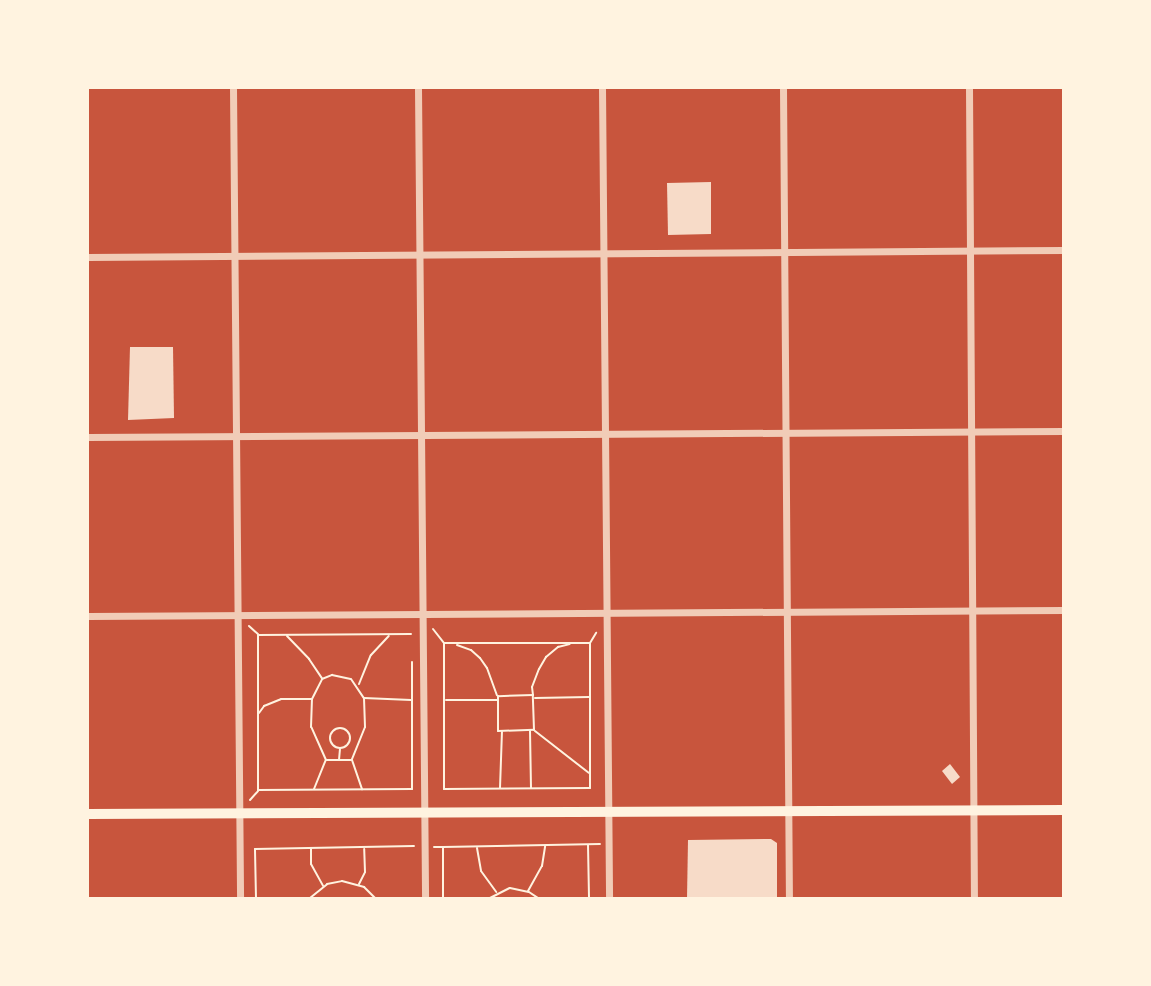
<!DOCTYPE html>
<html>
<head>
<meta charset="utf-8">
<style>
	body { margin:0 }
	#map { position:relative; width:1151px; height:986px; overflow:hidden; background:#c8553d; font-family:"Public Sans",sans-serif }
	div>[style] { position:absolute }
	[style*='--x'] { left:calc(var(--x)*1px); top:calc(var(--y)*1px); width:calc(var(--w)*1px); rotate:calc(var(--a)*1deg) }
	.building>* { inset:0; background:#f7dbc8 }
	.path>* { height:2px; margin:-1px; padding:0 1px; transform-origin:1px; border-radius:1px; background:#fff3e0 }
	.path>.ring { margin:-1px; padding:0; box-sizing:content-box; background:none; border:2px solid #fff3e0; border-radius:50% }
	.minor>* { height:7px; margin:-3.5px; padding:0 3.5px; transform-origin:3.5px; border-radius:3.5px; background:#f1ccb7 }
	.primary>* { height:10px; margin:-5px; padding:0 5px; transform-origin:5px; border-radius:5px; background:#fff3e0 }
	span { translate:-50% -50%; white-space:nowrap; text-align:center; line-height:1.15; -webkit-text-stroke:7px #fff3e0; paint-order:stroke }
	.frame { position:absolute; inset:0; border:89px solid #fff3e0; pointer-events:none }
</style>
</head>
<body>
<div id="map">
	<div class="building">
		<i style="clip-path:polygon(711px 182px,711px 234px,668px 235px,667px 183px)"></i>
		<i style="clip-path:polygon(130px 347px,173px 347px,174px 418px,128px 420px)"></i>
		<i style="clip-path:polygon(950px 764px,960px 777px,952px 784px,942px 771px)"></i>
		<i style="clip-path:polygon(771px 839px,777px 843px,777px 898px,687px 898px,688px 840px)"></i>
	</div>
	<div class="path">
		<i style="--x:249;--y:626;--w:12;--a:42"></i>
		<i style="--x:433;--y:629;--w:18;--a:52"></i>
		<i style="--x:411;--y:634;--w:153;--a:179.6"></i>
		<i style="--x:258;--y:635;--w:155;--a:90"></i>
		<i style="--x:258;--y:790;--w:154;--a:-0.4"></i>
		<i style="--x:412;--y:789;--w:127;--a:-90"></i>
		<i style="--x:287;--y:636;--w:32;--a:46"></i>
		<i style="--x:309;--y:659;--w:23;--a:56"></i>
		<i style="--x:590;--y:643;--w:146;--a:180"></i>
		<i style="--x:444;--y:643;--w:146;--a:90"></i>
		<i style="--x:444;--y:789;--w:146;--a:-0.4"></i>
		<i style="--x:590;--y:788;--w:145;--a:-90"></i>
		<i style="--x:590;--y:643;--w:12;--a:-59"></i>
		<i style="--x:457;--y:645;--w:15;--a:20"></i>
		<i style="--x:471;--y:650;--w:12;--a:42"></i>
		<i style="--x:480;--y:658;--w:12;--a:55"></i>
		<i style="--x:487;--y:668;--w:29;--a:70"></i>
		<i style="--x:359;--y:684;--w:31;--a:-68"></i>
		<i style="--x:371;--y:655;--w:26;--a:-47"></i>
		<i style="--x:533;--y:695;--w:35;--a:178"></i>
		<i style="--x:498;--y:696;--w:35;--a:90"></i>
		<i style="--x:498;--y:731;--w:36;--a:-2"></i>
		<i style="--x:534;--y:730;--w:35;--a:-92"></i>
		<i style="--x:533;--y:695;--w:8;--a:-97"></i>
		<i style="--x:532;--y:687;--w:19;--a:-69"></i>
		<i style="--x:539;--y:669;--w:14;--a:-60"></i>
		<i style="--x:546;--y:657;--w:16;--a:-40"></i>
		<i style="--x:558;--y:647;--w:12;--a:-14"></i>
		<i style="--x:364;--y:698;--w:47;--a:2.4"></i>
		<i style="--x:535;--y:698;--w:54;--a:-1.1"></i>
		<i style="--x:446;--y:700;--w:51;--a:0"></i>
		<i style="--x:259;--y:713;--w:9;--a:-54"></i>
		<i style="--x:264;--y:706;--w:18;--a:-22"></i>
		<i style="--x:281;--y:699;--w:30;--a:0"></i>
		<i class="ring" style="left:330px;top:728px;width:18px;height:18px"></i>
		<i style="--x:530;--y:731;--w:57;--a:89"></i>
		<i style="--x:535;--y:731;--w:68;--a:37.9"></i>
		<i style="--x:326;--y:760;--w:25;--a:0"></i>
		<i style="--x:339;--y:760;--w:11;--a:-85"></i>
		<i style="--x:500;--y:788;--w:56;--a:-88"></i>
		<i style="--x:314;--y:789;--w:31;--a:-68"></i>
		<i style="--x:326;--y:760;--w:36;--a:-114"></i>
		<i style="--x:311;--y:727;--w:28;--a:-88"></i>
		<i style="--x:312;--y:699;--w:22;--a:-63"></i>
		<i style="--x:322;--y:679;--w:11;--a:-22"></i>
		<i style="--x:332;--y:675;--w:19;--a:12"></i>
		<i style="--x:351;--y:679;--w:23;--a:56"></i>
		<i style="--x:364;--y:698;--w:29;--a:88"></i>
		<i style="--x:365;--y:727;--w:35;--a:112"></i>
		<i style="--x:352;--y:760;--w:31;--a:71"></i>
		<i style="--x:250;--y:800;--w:12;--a:-48"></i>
		<i style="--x:588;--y:845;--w:53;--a:88.9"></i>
		<i style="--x:434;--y:847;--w:9;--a:0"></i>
		<i style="--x:477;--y:848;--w:23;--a:80"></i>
		<i style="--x:481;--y:871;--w:26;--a:54"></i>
		<i style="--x:311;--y:849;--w:15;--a:90"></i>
		<i style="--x:311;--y:864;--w:25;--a:61"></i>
		<i style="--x:359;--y:884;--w:13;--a:-63"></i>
		<i style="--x:365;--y:872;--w:23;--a:-92"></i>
		<i style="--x:528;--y:891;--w:29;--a:-61"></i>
		<i style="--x:542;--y:866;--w:20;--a:-81"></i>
		<i style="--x:256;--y:898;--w:49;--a:-91.2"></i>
		<i style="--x:255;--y:849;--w:159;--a:-1.1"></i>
		<i style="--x:310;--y:898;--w:22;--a:-39"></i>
		<i style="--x:327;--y:884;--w:15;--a:-11"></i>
		<i style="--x:342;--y:881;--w:23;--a:15"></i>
		<i style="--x:364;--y:887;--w:16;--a:45"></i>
		<i style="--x:443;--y:898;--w:51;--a:-90"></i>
		<i style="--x:443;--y:847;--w:157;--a:-1.1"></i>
		<i style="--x:490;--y:898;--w:22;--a:-27"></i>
		<i style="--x:510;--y:888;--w:19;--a:12"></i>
		<i style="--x:529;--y:892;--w:11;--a:34"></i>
	</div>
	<div class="minor">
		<i style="--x:233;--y:88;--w:810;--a:89.5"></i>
		<i style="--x:418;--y:88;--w:810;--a:89.5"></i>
		<i style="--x:602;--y:88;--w:810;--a:89.5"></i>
		<i style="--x:783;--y:88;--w:810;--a:89.58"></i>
		<i style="--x:969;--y:88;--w:810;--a:89.65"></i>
		<i style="--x:88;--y:257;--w:976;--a:-0.41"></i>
		<i style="--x:88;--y:437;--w:976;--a:-0.35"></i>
		<i style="--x:88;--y:616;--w:976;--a:-0.35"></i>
	</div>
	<div class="primary">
		<i style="--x:88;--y:814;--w:976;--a:-0.23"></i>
	</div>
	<div class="frame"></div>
</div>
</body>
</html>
